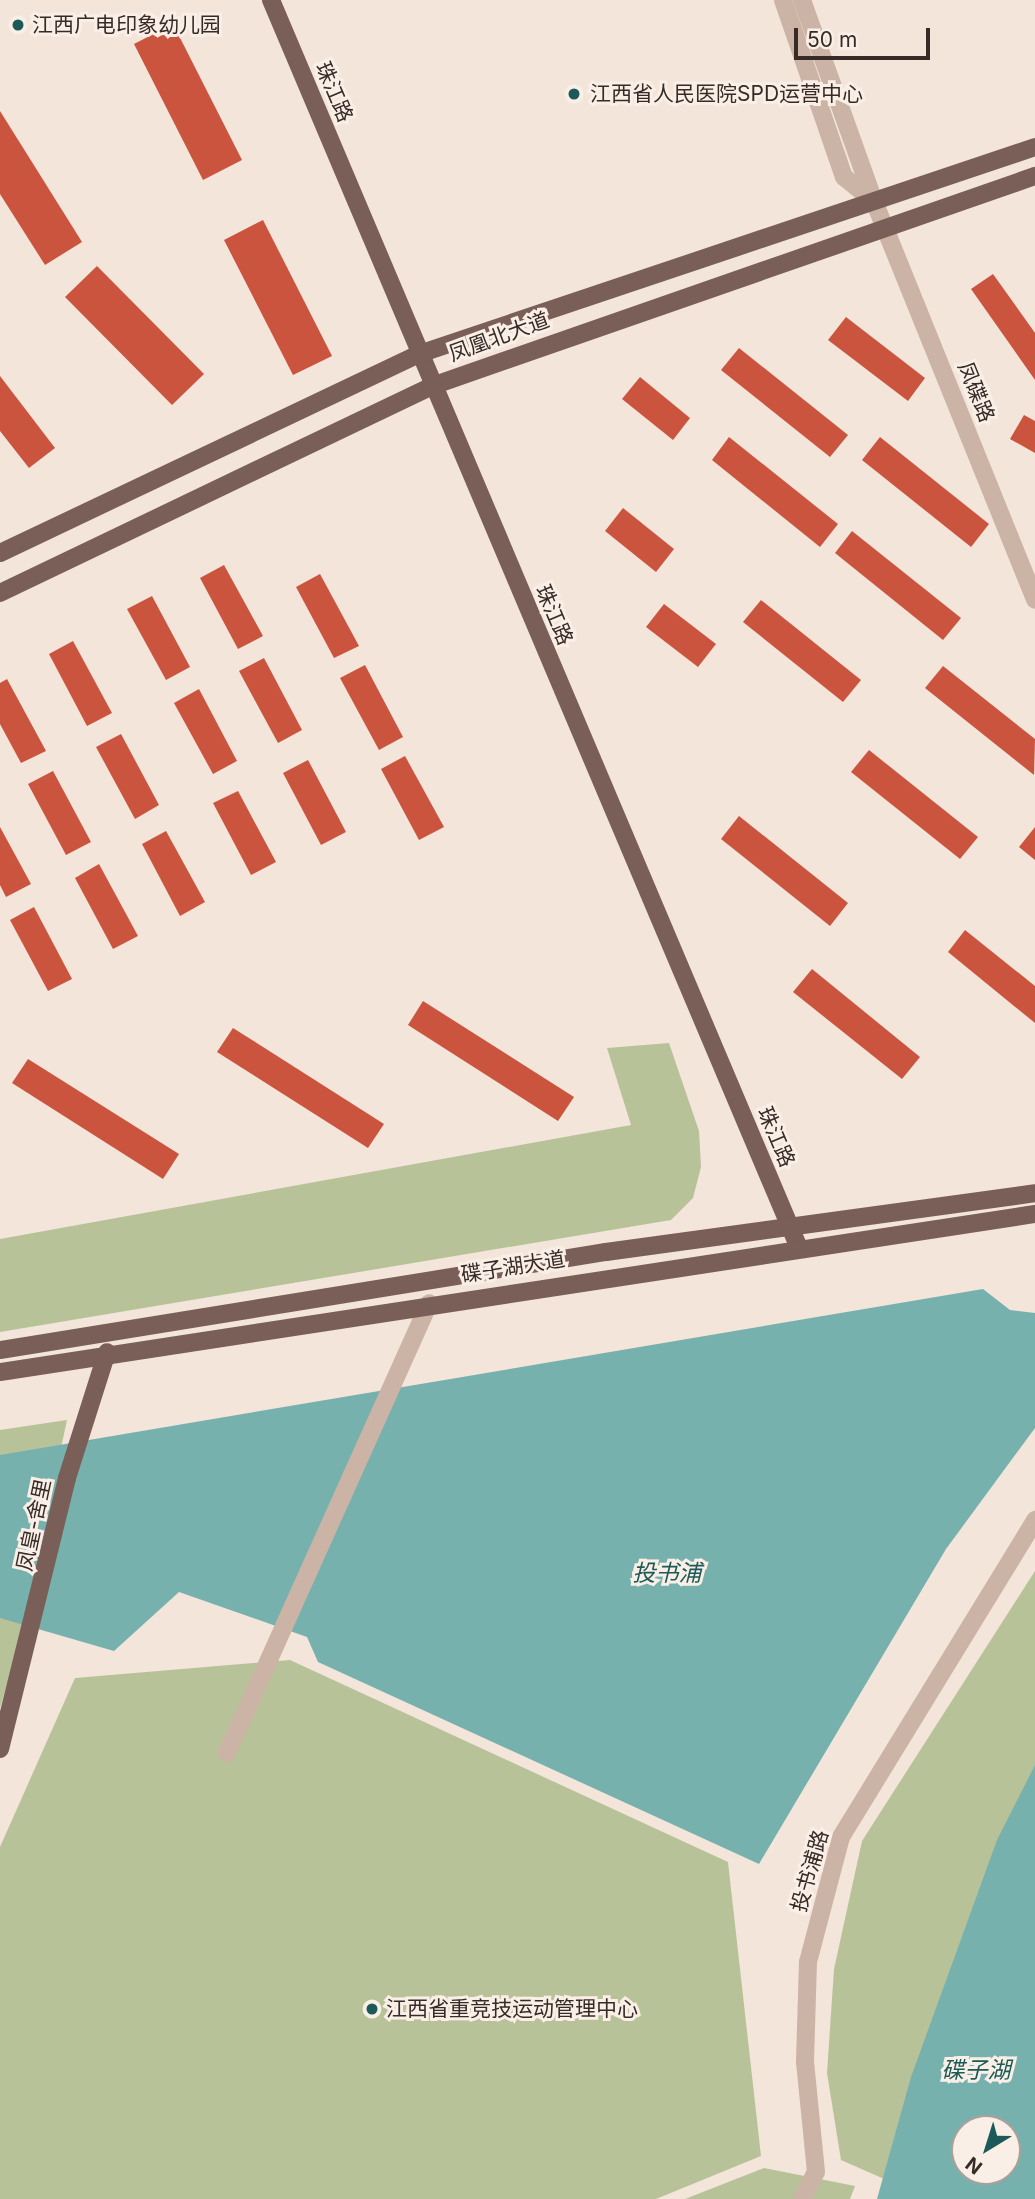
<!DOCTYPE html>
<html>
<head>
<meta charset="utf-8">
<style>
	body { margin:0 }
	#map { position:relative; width:1035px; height:2199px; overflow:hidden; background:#f3e5da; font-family:Inter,"Noto Sans SC",sans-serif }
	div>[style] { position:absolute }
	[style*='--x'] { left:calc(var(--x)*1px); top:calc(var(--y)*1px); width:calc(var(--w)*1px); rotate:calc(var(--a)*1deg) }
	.green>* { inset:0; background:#b8c299 }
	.water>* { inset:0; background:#77b1ae }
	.building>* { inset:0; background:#cb543f }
	.minor>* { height:18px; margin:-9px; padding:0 9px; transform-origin:9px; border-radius:9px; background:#cbb3a5 }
	.major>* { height:18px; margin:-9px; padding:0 9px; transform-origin:9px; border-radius:9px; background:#795f57 }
	.dots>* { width:19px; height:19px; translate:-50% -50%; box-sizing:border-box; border:4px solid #faefe6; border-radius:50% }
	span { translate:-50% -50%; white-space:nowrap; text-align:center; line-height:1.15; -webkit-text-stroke:6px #faefe6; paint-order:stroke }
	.poi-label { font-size:21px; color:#372a27 }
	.left { translate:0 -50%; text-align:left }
	.street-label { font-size:21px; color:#372a27 }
	.water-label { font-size:23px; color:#1b5a58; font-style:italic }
	.north { position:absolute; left:951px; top:2115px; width:70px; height:70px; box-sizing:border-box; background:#faefe6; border:2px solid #aca09a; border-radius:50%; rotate:218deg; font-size:19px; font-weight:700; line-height:28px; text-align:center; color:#372a27 }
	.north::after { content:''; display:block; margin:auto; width:24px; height:32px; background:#1b5a58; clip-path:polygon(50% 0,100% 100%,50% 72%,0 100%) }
	.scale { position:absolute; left:794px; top:28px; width:136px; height:32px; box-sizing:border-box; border:4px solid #372a27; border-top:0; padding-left:9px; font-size:21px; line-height:24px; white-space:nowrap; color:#372a27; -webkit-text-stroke:5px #faefe6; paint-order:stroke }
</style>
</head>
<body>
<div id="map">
	<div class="green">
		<i style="clip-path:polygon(669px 1043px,699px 1131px,701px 1167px,693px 1198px,671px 1220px,0 1332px,0 1239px,631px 1125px,607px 1048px)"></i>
		<i style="clip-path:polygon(67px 1420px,18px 1647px,0 1708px,0 1430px)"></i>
		<i style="clip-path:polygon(1035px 1571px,1035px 1819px,900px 2186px,841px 2160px,827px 2073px,834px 1969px,862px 1841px)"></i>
		<i style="clip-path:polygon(290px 1660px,728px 1862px,761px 2156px,656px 2199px,0 2199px,0 1847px,75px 1678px)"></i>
		<i style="clip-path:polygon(764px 2168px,855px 2186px,850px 2199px,685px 2199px)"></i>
	</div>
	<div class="water">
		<i style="clip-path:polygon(983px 1289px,1010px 1310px,1035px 1313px,1035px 1428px,946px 1549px,759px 1864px,318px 1662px,307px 1637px,179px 1592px,114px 1651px,0 1618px,0 1455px)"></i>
		<i style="clip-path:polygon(evenodd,1035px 1765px,1035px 2199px,877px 2199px,911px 2077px,997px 1840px,1035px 1765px,1007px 2129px,1007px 2171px,965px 2171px,965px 2129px,1007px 2129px)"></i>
	</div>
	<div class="building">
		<i style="clip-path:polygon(173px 24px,242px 160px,203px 180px,134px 44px)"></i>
		<i style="clip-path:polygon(0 111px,82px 242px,45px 265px,0 194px)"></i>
		<i style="clip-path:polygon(263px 220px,332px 356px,293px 375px,224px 240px)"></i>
		<i style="clip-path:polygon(97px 266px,204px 374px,172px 405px,65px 297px)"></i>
		<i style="clip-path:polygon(993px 274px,1035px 333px,1035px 380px,971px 289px)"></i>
		<i style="clip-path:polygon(846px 317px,925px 378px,908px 401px,828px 340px)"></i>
		<i style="clip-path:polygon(739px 348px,848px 435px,830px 457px,721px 370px)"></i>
		<i style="clip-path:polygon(0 376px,55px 448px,29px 468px,0 431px)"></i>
		<i style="clip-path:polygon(640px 377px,690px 418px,673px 440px,622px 399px)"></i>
		<i style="clip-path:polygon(1024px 415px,1035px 421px,1035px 453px,1010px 439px)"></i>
		<i style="clip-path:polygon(729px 437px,838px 524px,820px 547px,712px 460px)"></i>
		<i style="clip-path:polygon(880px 437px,989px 524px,971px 547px,862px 460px)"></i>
		<i style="clip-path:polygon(623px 508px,674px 549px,656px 572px,605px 531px)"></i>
		<i style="clip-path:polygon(852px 531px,961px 618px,943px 640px,835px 553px)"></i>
		<i style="clip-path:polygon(224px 565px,263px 636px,238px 649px,200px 578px)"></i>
		<i style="clip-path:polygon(320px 574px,359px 646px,334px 658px,296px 587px)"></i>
		<i style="clip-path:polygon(152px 596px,190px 667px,166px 680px,127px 609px)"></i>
		<i style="clip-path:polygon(761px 600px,861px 680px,843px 702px,743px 622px)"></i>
		<i style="clip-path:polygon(664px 604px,716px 644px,698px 667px,646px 627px)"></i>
		<i style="clip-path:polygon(73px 641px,112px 713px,87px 726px,49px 654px)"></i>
		<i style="clip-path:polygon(264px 658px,302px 730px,278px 743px,239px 671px)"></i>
		<i style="clip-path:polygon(365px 665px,403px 737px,379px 750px,340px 678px)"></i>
		<i style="clip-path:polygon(943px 666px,1035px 739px,1034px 775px,925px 688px)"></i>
		<i style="clip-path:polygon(7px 679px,46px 751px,21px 763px,0 724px,0 683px)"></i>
		<i style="clip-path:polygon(199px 689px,237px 761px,213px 774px,174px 703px)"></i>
		<i style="clip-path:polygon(121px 734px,159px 805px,135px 819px,96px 747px)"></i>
		<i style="clip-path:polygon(869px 750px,978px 837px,960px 859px,851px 772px)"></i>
		<i style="clip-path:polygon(405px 756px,444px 827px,419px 840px,381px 769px)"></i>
		<i style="clip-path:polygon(308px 760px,346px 832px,321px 845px,283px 773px)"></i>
		<i style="clip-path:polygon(53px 771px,91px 842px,66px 855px,28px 784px)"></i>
		<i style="clip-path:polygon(238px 791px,276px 862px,251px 875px,213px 803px)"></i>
		<i style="clip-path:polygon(739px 816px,848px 903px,830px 926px,721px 839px)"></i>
		<i style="clip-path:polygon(0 827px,31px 884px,6px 897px,0 885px)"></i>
		<i style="clip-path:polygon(1035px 827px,1035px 860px,1019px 847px)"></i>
		<i style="clip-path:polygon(166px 831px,205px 902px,180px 916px,142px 844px)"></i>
		<i style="clip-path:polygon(99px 864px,138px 936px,113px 949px,75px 878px)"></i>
		<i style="clip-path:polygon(34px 907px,72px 979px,48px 991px,10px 920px)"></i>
		<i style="clip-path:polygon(965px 930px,1035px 986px,1035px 1023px,948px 952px)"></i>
		<i style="clip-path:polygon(812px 969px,920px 1057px,902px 1079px,793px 992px)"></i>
		<i style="clip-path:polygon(423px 1001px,574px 1097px,558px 1121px,408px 1025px)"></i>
		<i style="clip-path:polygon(233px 1028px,384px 1124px,368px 1148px,217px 1052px)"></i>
		<i style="clip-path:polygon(28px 1059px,179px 1154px,163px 1179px,12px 1083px)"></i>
	</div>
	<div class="minor">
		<i style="--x:783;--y:0;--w:187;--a:71"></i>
		<i style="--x:844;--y:177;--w:38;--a:39"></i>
		<i style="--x:802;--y:0;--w:214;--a:70.3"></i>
		<i style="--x:874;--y:201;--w:430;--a:68"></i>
		<i style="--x:227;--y:1753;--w:493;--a:-65.8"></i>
		<i style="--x:802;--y:2199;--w:30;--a:-63"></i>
		<i style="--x:816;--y:2172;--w:111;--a:-95.7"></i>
		<i style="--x:805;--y:2062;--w:100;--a:-88.3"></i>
		<i style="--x:808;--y:1962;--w:129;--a:-75.2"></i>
		<i style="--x:841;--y:1837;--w:372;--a:-58.5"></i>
	</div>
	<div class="major">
		<i style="--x:271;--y:0;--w:1353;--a:67.07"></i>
		<i style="--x:0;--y:553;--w:464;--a:-25.4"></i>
		<i style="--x:419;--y:354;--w:650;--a:-18.57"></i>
		<i style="--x:0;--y:593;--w:479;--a:-25.6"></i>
		<i style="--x:432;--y:386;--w:639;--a:-19.2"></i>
		<i style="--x:0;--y:1350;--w:614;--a:-9.19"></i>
		<i style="--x:606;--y:1252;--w:433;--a:-7.8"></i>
		<i style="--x:0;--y:1372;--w:1047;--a:-8.68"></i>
		<i style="--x:0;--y:1749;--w:279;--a:-76.1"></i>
		<i style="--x:67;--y:1478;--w:132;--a:-72.4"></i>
	</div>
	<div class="dots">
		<i style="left:18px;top:25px;background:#1b5a58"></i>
		<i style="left:574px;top:94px;background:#1b5a58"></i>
		<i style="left:372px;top:2009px;background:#1b5a58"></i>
	</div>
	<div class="poi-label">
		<span class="left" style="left:32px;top:25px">江西广电印象幼儿园</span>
		<span class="left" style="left:590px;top:94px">江西省人民医院SPD运营中心</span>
		<span class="left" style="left:386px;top:2009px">江西省重竞技运动管理中心</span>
	</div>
	<div class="street-label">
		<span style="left:334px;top:92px;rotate:67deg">珠江路</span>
		<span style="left:499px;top:337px;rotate:-20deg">凤凰北大道</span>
		<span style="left:976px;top:392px;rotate:68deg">凤碟路</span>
		<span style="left:554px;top:615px;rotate:67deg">珠江路</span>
		<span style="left:776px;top:1137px;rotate:67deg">珠江路</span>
		<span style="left:513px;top:1267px;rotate:-9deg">碟子湖大道</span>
		<span style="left:34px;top:1525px;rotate:-78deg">凤皇-舍里</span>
		<span style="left:810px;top:1871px;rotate:-74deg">投书浦路</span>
	</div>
	<div class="water-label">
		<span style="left:667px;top:1573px">投书浦</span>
		<span style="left:976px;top:2070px">碟子湖</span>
	</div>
	<div class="north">N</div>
	<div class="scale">50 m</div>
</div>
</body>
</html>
